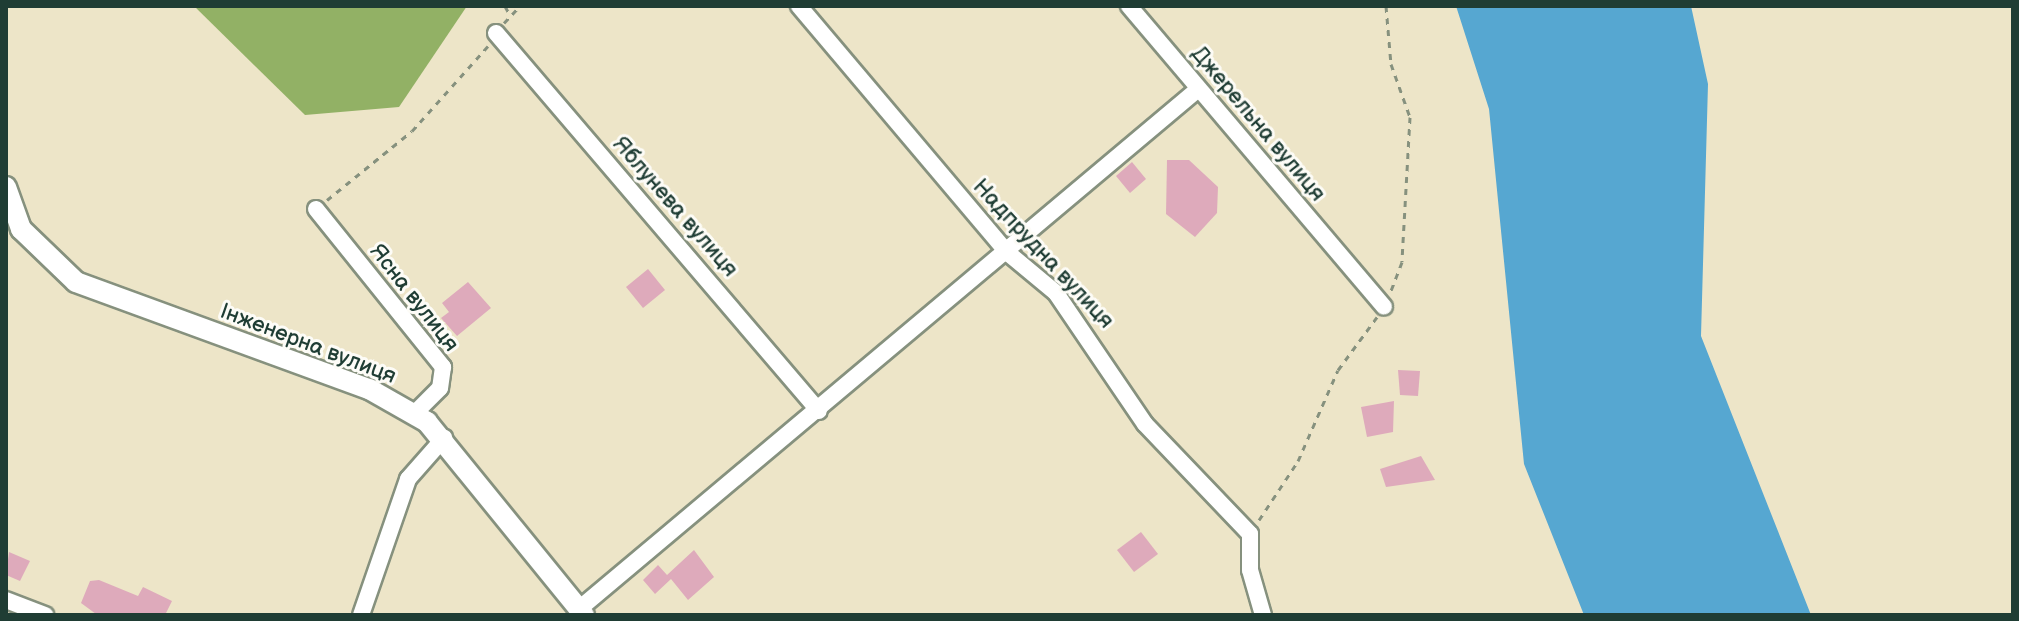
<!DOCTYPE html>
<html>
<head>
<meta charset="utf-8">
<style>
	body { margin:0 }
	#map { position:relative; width:2019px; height:621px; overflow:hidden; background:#ede5c8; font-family:"Balsamiq Sans",sans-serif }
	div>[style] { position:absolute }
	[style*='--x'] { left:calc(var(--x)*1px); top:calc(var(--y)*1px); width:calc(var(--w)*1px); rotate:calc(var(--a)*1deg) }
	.forest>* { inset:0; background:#92b165 }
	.water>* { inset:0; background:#56a7d1 }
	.building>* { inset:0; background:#deaabb }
	.path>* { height:3px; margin-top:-1.5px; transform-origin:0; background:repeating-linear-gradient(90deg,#86917e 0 6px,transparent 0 12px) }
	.roads { filter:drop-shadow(2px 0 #86917e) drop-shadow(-2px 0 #86917e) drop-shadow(0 2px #86917e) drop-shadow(0 -2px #86917e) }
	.minor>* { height:16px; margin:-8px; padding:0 8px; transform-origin:8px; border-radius:8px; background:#fff }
	.tertiary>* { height:20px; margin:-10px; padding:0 10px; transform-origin:10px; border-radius:10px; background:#fff }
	span { translate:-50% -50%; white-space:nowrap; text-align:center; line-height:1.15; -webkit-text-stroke:6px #fdfcf7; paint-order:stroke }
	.street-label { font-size:22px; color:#1f3d34 }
	.frame { position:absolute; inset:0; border:8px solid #1f3d34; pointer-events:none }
</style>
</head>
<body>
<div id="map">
	<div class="forest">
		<i style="clip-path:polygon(194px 6px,467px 6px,399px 107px,305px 115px)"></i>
	</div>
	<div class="water">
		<i style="clip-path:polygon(1456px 6px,1691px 6px,1708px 84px,1701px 336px,1811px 615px,1584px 615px,1524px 464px,1489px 109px)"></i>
	</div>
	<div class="building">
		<i style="clip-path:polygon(1167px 160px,1189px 160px,1218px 187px,1217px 213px,1195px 237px,1166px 214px)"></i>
		<i style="clip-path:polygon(1132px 162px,1146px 179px,1130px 193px,1116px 176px)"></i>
		<i style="clip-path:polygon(648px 269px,665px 290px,643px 308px,626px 287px)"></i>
		<i style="clip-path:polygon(468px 282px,491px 308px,457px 336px,441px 318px,449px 312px,442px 303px)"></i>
		<i style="clip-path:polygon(1398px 370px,1420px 371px,1418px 396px,1400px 395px)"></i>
		<i style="clip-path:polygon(1394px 401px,1393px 432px,1367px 437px,1361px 407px)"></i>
		<i style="clip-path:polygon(1421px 456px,1435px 480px,1386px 487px,1380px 469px)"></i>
		<i style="clip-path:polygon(1141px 532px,1158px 554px,1134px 572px,1117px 550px)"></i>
		<i style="clip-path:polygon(694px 550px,714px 577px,688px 600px,671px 579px,655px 594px,643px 580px,658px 565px,667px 575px)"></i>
		<i style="clip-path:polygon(9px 552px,30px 561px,20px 581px,6px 575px)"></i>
		<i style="clip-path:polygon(99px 580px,138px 596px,143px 587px,172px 601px,165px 615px,96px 614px,81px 603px,90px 581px)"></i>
	</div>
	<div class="path">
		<i style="--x:505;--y:6;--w:10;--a:61"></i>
		<i style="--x:1386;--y:6;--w:58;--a:85.1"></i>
		<i style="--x:1391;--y:64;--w:56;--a:70.3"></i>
		<i style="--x:1410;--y:117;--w:145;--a:93.2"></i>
		<i style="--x:1402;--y:262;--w:33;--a:111"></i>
		<i style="--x:504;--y:23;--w:23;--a:-47"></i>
		<i style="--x:327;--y:200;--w:109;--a:-39.1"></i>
		<i style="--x:412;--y:131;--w:114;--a:-48.2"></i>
		<i style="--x:1259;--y:520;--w:71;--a:-56.5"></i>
		<i style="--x:1298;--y:461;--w:99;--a:-66.3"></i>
		<i style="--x:1338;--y:370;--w:66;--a:-53.7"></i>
	</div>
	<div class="roads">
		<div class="minor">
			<i style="--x:799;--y:6;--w:324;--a:49.8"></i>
			<i style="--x:1008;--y:253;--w:62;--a:39.8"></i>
			<i style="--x:1056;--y:293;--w:158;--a:55.8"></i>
			<i style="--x:1145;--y:424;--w:152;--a:46.3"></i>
			<i style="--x:1250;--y:534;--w:36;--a:90"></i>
			<i style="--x:1250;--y:570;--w:47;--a:73.9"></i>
			<i style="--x:1129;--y:6;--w:394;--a:49.7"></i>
			<i style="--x:496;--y:33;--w:497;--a:49.5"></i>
			<i style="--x:316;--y:209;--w:203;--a:51.2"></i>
			<i style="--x:443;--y:367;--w:21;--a:98"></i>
			<i style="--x:440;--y:388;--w:37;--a:135"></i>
			<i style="--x:6;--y:600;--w:42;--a:21"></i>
			<i style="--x:579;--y:609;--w:806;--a:-40.02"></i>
			<i style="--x:361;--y:615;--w:144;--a:-70.9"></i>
			<i style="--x:408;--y:479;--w:55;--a:-48.7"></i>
		</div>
		<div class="tertiary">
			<i style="--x:6;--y:187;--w:45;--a:70.3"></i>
			<i style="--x:21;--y:229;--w:76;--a:43.9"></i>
			<i style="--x:76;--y:282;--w:312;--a:20.1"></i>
			<i style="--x:369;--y:389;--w:67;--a:29.6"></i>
			<i style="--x:427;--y:422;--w:249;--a:50.9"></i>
		</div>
	</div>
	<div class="street-label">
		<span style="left:1258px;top:124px;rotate:50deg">Джерельна вулиця</span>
		<span style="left:675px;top:207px;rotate:49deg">Яблунева вулиця</span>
		<span style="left:1043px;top:254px;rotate:47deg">Надпрудна вулиця</span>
		<span style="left:414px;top:298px;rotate:52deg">Ясна вулиця</span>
		<span style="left:308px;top:344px;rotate:21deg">Інженерна вулиця</span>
	</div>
	<div class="frame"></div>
</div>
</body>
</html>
